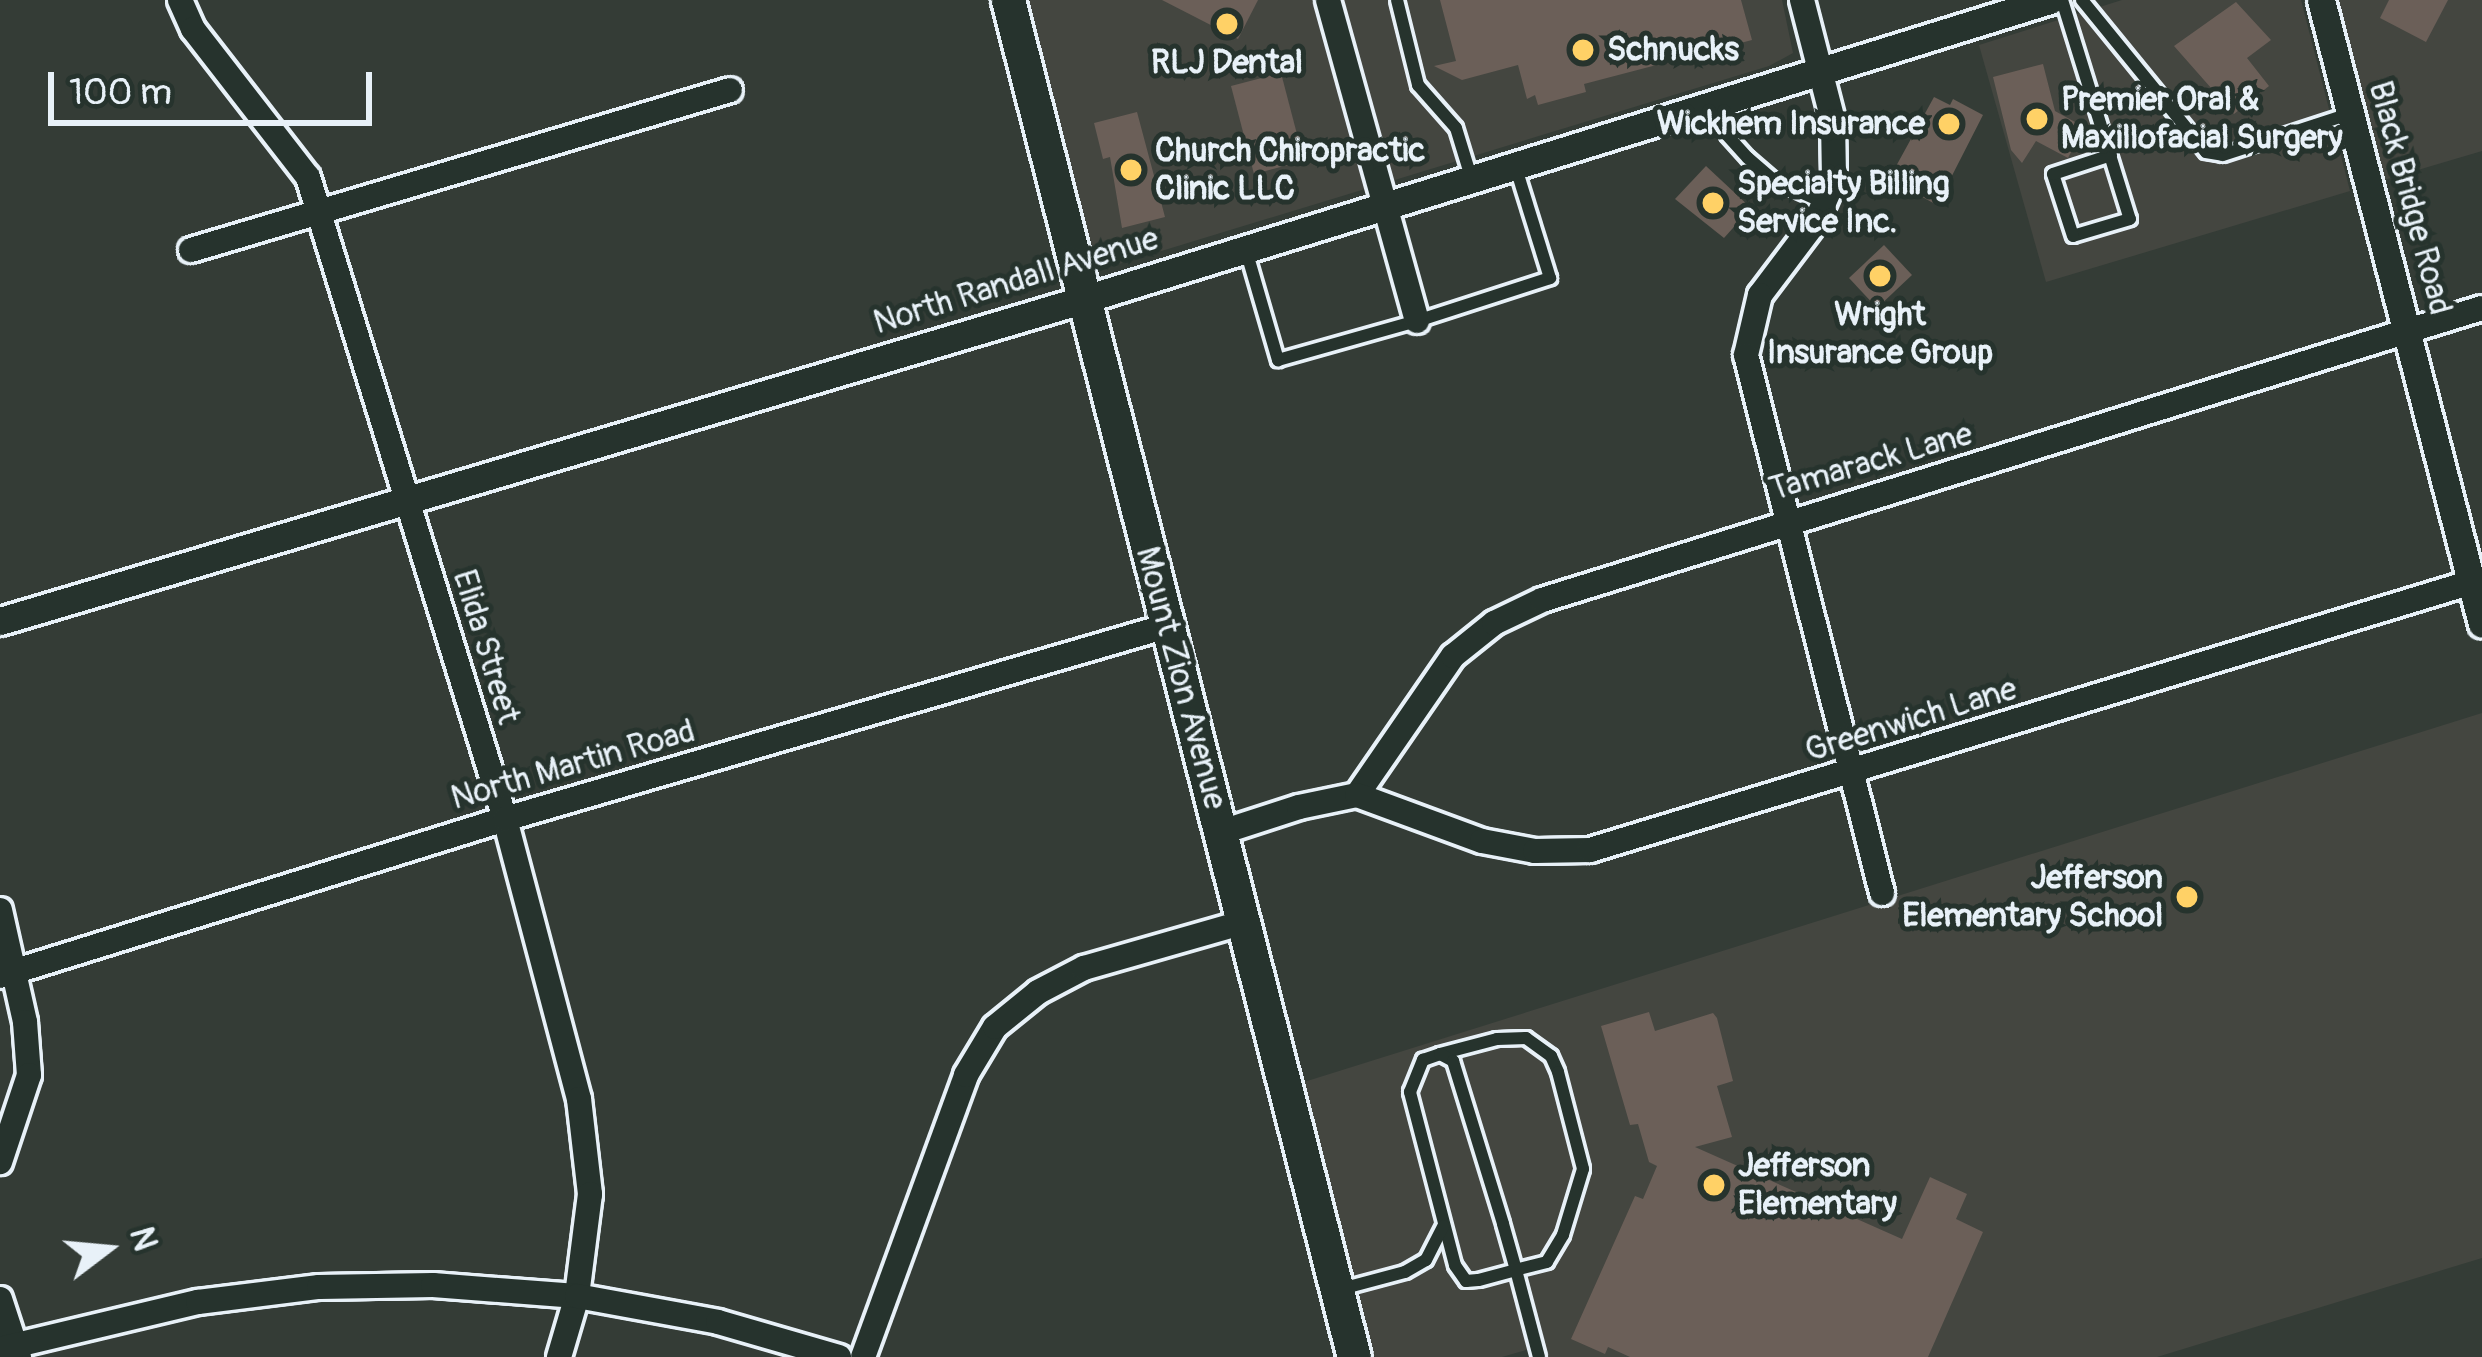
<!DOCTYPE html>
<html>
<head>
<meta charset="utf-8">
<style>
	body { margin:0 }
	#map { position:relative; width:2482px; height:1357px; overflow:hidden; background:#343c36; font-family:Pangolin,sans-serif }
	div>[style] { position:absolute }
	[style*='--x'] { left:calc(var(--x)*1px); top:calc(var(--y)*1px); width:calc(var(--w)*1px); rotate:calc(var(--a)*1deg) }
	.built>* { inset:0; background:#444640 }
	.building>* { inset:0; background:#6b5f58 }
	.roads { filter:drop-shadow(3px 0 #e8f1f8) drop-shadow(-3px 0 #e8f1f8) drop-shadow(0 3px #e8f1f8) drop-shadow(0 -3px #e8f1f8) }
	.service>* { height:12px; margin:-6px; padding:0 6px; transform-origin:6px; border-radius:6px; background:#26332d }
	.minor>* { height:24px; margin:-12px; padding:0 12px; transform-origin:12px; border-radius:12px; background:#26332d }
	.tertiary>* { height:27px; margin:-13.5px; padding:0 13.5px; transform-origin:13.5px; border-radius:13.5px; background:#26332d }
	.secondary>* { height:33px; margin:-16.5px; padding:0 16.5px; transform-origin:16.5px; border-radius:16.5px; background:#26332d }
	.dots>* { width:33px; height:33px; translate:-50% -50%; box-sizing:border-box; border:6px solid #26332d; border-radius:50% }
	span { translate:-50% -50%; white-space:nowrap; text-align:center; line-height:1.15; -webkit-text-stroke:10px #26332d; paint-order:stroke }
	.poi-label { font-size:33px; color:#e8f1f8; font-weight:700 }
	.left { translate:0 -50%; text-align:left }
	.right { translate:-100% -50%; text-align:right }
	.street-label { font-size:33px; color:#e8f1f8 }
	.north { position:absolute; left:48px; top:1189px; width:120px; height:120px; -webkit-text-stroke:9px #26332d; paint-order:stroke; rotate:74deg; font-size:33px; font-weight:700; line-height:48px; text-align:center; color:#e8f1f8 }
	.north::after { content:''; display:block; margin:auto; width:42px; height:54px; background:#e8f1f8; clip-path:polygon(50% 0,100% 100%,50% 72%,0 100%) }
	.scale { position:absolute; left:48px; top:72px; width:324px; height:54px; box-sizing:border-box; border:6px solid #e8f1f8; border-top:0; padding-left:15px; font-size:36px; line-height:42px; white-space:nowrap; color:#e8f1f8; -webkit-text-stroke:9px #26332d; paint-order:stroke }
</style>
</head>
<body>
<div id="map">
	<div class="built">
		<i style="clip-path:polygon(1029px 0,1782px 0,1793px 53px,1769px 66px,1109px 267px,1100px 264px,1093px 251px)"></i>
		<i style="clip-path:polygon(2122px 0,2301px 0,2350px 191px,2046px 282px,1979px 45px)"></i>
		<i style="clip-path:polygon(2337px 0,2482px 0,2482px 151px,2384px 180px)"></i>
		<i style="clip-path:polygon(2482px 713px,2482px 1258px,2157px 1357px,1540px 1357px,1536px 1347px,1502px 1357px,1375px 1357px,1304px 1082px)"></i>
	</div>
	<div class="building">
		<i style="clip-path:polygon(1162px 0,1258px 0,1238px 39px)"></i>
		<i style="clip-path:polygon(1440px 0,1741px 0,1752px 40px,1584px 84px,1586px 92px,1538px 105px,1535px 95px,1527px 99px,1518px 65px,1462px 80px,1434px 66px,1456px 61px)"></i>
		<i style="clip-path:polygon(2389px 0,2448px 0,2426px 42px,2380px 18px)"></i>
		<i style="clip-path:polygon(2236px 2px,2271px 40px,2247px 58px,2269px 86px,2234px 114px,2174px 46px)"></i>
		<i style="clip-path:polygon(2043px 64px,2055px 111px,2084px 127px,2068px 158px,2036px 141px,2022px 163px,2011px 150px,1993px 77px)"></i>
		<i style="clip-path:polygon(1281px 73px,1304px 161px,1254px 174px,1231px 86px)"></i>
		<i style="clip-path:polygon(1934px 97px,1950px 105px,1953px 99px,1983px 115px,1937px 205px,1889px 179px)"></i>
		<i style="clip-path:polygon(1137px 112px,1165px 217px,1122px 228px,1110px 157px,1103px 159px,1094px 123px)"></i>
		<i style="clip-path:polygon(1706px 166px,1751px 208px,1724px 238px,1675px 199px)"></i>
		<i style="clip-path:polygon(1884px 245px,1912px 275px,1877px 308px,1849px 278px)"></i>
		<i style="clip-path:polygon(1649px 1012px,1655px 1031px,1713px 1013px,1717px 1018px,1733px 1081px,1717px 1086px,1732px 1137px,1695px 1147px,1902px 1239px,1930px 1177px,1967px 1194px,1956px 1219px,1983px 1232px,1928px 1357px,1630px 1357px,1608px 1347px,1605px 1354px,1571px 1339px,1635px 1196px,1643px 1199px,1657px 1166px,1649px 1162px,1638px 1124px,1630px 1125px,1601px 1026px)"></i>
	</div>
	<div class="roads">
		<div class="service">
			<i style="--x:1397;--y:0;--w:88;--a:76.1"></i>
			<i style="--x:1418;--y:85;--w:57;--a:48.5"></i>
			<i style="--x:1456;--y:128;--w:51;--a:73"></i>
			<i style="--x:2062;--y:0;--w:229;--a:72.8"></i>
			<i style="--x:2130;--y:219;--w:59;--a:163.4"></i>
			<i style="--x:2073;--y:236;--w:65;--a:-107.9"></i>
			<i style="--x:2053;--y:174;--w:61;--a:-18.1"></i>
			<i style="--x:2082;--y:0;--w:196;--a:50.8"></i>
			<i style="--x:2206;--y:152;--w:17;--a:10"></i>
			<i style="--x:2223;--y:155;--w:133;--a:-18"></i>
			<i style="--x:1718;--y:105;--w:31;--a:73"></i>
			<i style="--x:1727;--y:135;--w:31;--a:48"></i>
			<i style="--x:1748;--y:158;--w:33;--a:41"></i>
			<i style="--x:1773;--y:180;--w:57;--a:23.9"></i>
			<i style="--x:1246;--y:250;--w:115;--a:73.8"></i>
			<i style="--x:1278;--y:360;--w:144;--a:-15.7"></i>
			<i style="--x:1417;--y:321;--w:140;--a:-17.9"></i>
			<i style="--x:1550;--y:278;--w:115;--a:-107.2"></i>
			<i style="--x:1440;--y:1054;--w:59;--a:-14.7"></i>
			<i style="--x:1497;--y:1039;--w:29;--a:-2"></i>
			<i style="--x:1526;--y:1038;--w:31;--a:36"></i>
			<i style="--x:1551;--y:1056;--w:17;--a:66"></i>
			<i style="--x:1558;--y:1072;--w:100;--a:75.5"></i>
			<i style="--x:1583;--y:1169;--w:69;--a:106.9"></i>
			<i style="--x:1563;--y:1235;--w:31;--a:121"></i>
			<i style="--x:1547;--y:1262;--w:32;--a:166"></i>
			<i style="--x:1516;--y:1270;--w:39;--a:165"></i>
			<i style="--x:1478;--y:1280;--w:12;--a:175"></i>
			<i style="--x:1466;--y:1281;--w:19;--a:-125"></i>
			<i style="--x:1455;--y:1265;--w:179;--a:-104.6"></i>
			<i style="--x:1410;--y:1092;--w:35;--a:-68"></i>
			<i style="--x:1423;--y:1060;--w:18;--a:-19"></i>
			<i style="--x:1440;--y:1054;--w:15;--a:28"></i>
			<i style="--x:1453;--y:1061;--w:170;--a:72.9"></i>
			<i style="--x:1503;--y:1224;--w:48;--a:74.2"></i>
			<i style="--x:1516;--y:1270;--w:90;--a:75.2"></i>
			<i style="--x:1341;--y:1289;--w:66;--a:-14.9"></i>
			<i style="--x:1405;--y:1272;--w:24;--a:-30"></i>
			<i style="--x:1426;--y:1260;--w:38;--a:-63"></i>
		</div>
		<div class="minor">
			<i style="--x:180;--y:0;--w:32;--a:66"></i>
			<i style="--x:193;--y:29;--w:187;--a:52.2"></i>
			<i style="--x:308;--y:177;--w:672;--a:72.94"></i>
			<i style="--x:505;--y:819;--w:290;--a:75.2"></i>
			<i style="--x:579;--y:1099;--w:96;--a:83.4"></i>
			<i style="--x:590;--y:1194;--w:103;--a:97.3"></i>
			<i style="--x:577;--y:1296;--w:64;--a:106.4"></i>
			<i style="--x:1328;--y:0;--w:333;--a:74.5"></i>
			<i style="--x:1802;--y:0;--w:125;--a:75.6"></i>
			<i style="--x:1833;--y:121;--w:59;--a:89"></i>
			<i style="--x:1834;--y:180;--w:45;--a:113.7"></i>
			<i style="--x:1816;--y:221;--w:93;--a:127.1"></i>
			<i style="--x:1760;--y:295;--w:62;--a:103.1"></i>
			<i style="--x:1746;--y:355;--w:555;--a:75.81"></i>
			<i style="--x:191;--y:250;--w:562;--a:-16.53"></i>
			<i style="--x:1357;--y:795;--w:169;--a:-55.4"></i>
			<i style="--x:1453;--y:656;--w:53;--a:-38.8"></i>
			<i style="--x:1494;--y:623;--w:53;--a:-25.6"></i>
			<i style="--x:1542;--y:600;--w:984;--a:-17.26"></i>
			<i style="--x:1222;--y:832;--w:81;--a:-18"></i>
			<i style="--x:1299;--y:807;--w:59;--a:-11.7"></i>
			<i style="--x:1357;--y:795;--w:133;--a:20.2"></i>
			<i style="--x:1482;--y:841;--w:54;--a:10.7"></i>
			<i style="--x:1535;--y:851;--w:55;--a:-1"></i>
			<i style="--x:1590;--y:850;--w:932;--a:-16.9"></i>
			<i style="--x:0;--y:910;--w:115;--a:77.4"></i>
			<i style="--x:25;--y:1022;--w:53;--a:85.7"></i>
			<i style="--x:29;--y:1075;--w:92;--a:108.4"></i>
			<i style="--x:0;--y:976;--w:529;--a:-17.27"></i>
			<i style="--x:505;--y:819;--w:690;--a:-16.25"></i>
			<i style="--x:0;--y:1299;--w:61;--a:71.9"></i>
			<i style="--x:0;--y:1349;--w:204;--a:-13.4"></i>
			<i style="--x:198;--y:1302;--w:122;--a:-7.1"></i>
			<i style="--x:319;--y:1287;--w:114;--a:-1"></i>
			<i style="--x:433;--y:1285;--w:144;--a:4.4"></i>
			<i style="--x:577;--y:1296;--w:143;--a:10.4"></i>
			<i style="--x:718;--y:1322;--w:126;--a:16.1"></i>
			<i style="--x:863;--y:1357;--w:300;--a:-69.9"></i>
			<i style="--x:966;--y:1075;--w:56;--a:-58.9"></i>
			<i style="--x:995;--y:1027;--w:55;--a:-39.1"></i>
			<i style="--x:1038;--y:992;--w:52;--a:-27.6"></i>
			<i style="--x:1084;--y:968;--w:166;--a:-16"></i>
		</div>
		<div class="tertiary">
			<i style="--x:2321;--y:0;--w:644;--a:75.53"></i>
			<i style="--x:0;--y:621;--w:1132;--a:-16.53"></i>
			<i style="--x:1085;--y:299;--w:1010;--a:-17.22"></i>
		</div>
		<div class="secondary">
			<i style="--x:1008;--y:0;--w:1400;--a:75.7"></i>
		</div>
	</div>
	<div class="dots">
		<i style="left:1227px;top:24px;background:#ffd166"></i>
		<i style="left:1583px;top:50px;background:#ffd166"></i>
		<i style="left:2037px;top:119px;background:#ffd166"></i>
		<i style="left:1949px;top:124px;background:#ffd166"></i>
		<i style="left:1131px;top:170px;background:#ffd166"></i>
		<i style="left:1713px;top:203px;background:#ffd166"></i>
		<i style="left:1880px;top:276px;background:#ffd166"></i>
		<i style="left:2187px;top:897px;background:#ffd166"></i>
		<i style="left:1714px;top:1185px;background:#ffd166"></i>
	</div>
	<div class="poi-label">
		<span class="left" style="left:1607px;top:50px">Schnucks</span>
		<span style="left:1227px;top:63px">RLJ Dental</span>
		<span class="left" style="left:2061px;top:119px">Premier Oral &amp;<br>Maxillofacial Surgery</span>
		<span class="right" style="left:1925px;top:124px">Wickhem Insurance</span>
		<span class="left" style="left:1155px;top:170px">Church Chiropractic<br>Clinic LLC</span>
		<span class="left" style="left:1737px;top:203px">Specialty Billing<br>Service Inc.</span>
		<span style="left:1880px;top:334px">Wright<br>Insurance Group</span>
		<span class="right" style="left:2163px;top:897px">Jefferson<br>Elementary School</span>
		<span class="left" style="left:1738px;top:1185px">Jefferson<br>Elementary</span>
	</div>
	<div class="street-label">
		<span style="left:2410px;top:198px;rotate:75deg">Black Bridge Road</span>
		<span style="left:1016px;top:281px;rotate:-17deg">North Randall Avenue</span>
		<span style="left:1871px;top:462px;rotate:-16deg">Tamarack Lane</span>
		<span style="left:486px;top:647px;rotate:73deg">Elida Street</span>
		<span style="left:1181px;top:678px;rotate:75deg">Mount Zion Avenue</span>
		<span style="left:1911px;top:720px;rotate:-17deg">Greenwich Lane</span>
		<span style="left:573px;top:765px;rotate:-16deg">North Martin Road</span>
	</div>
	<div class="north">N</div>
	<div class="scale">100 m</div>
</div>
</body>
</html>
